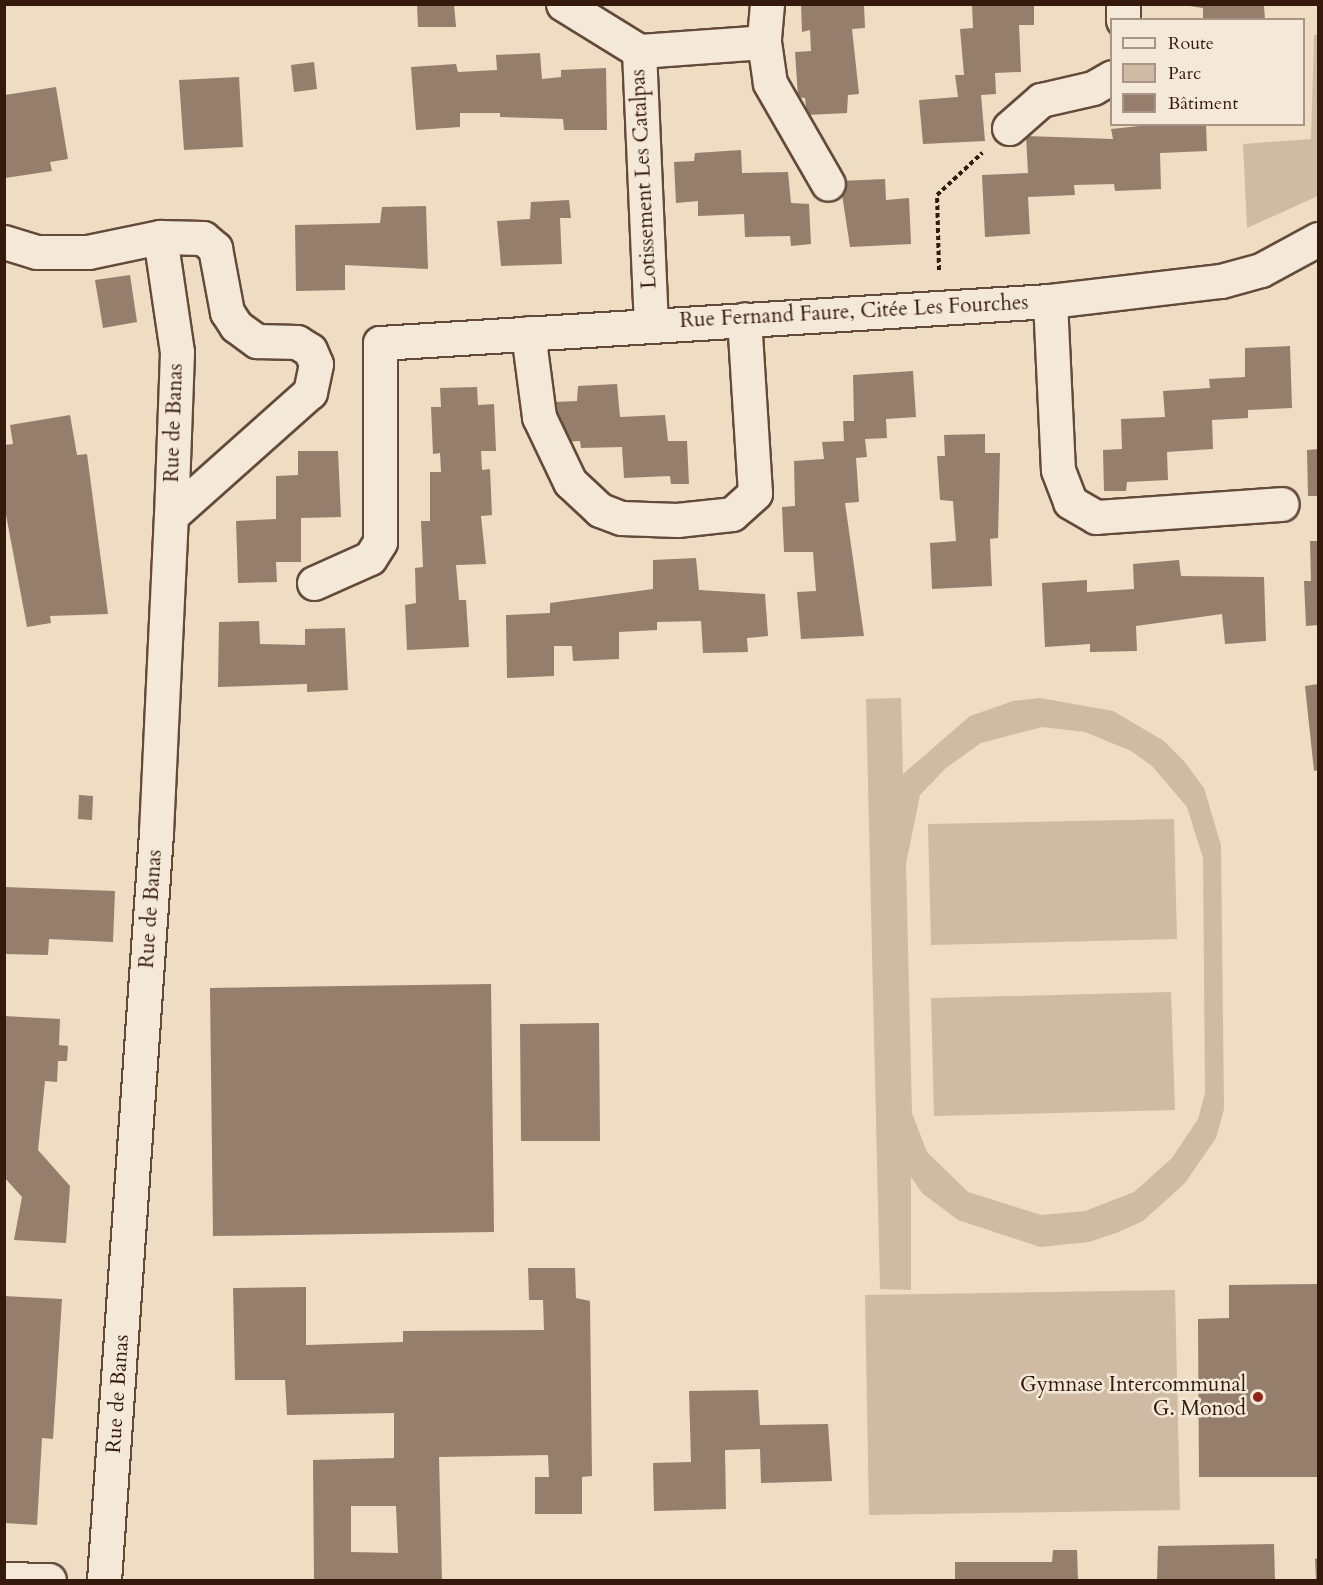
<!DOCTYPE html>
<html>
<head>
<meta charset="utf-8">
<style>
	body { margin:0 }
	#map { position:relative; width:1323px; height:1585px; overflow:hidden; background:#eedcc3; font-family:Cardo,serif }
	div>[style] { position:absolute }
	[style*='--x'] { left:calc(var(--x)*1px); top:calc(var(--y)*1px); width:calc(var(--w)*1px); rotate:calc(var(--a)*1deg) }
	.green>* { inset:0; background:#cfbba4 }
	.building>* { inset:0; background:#967e6c }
	.path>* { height:4px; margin-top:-2px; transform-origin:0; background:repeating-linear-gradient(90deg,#36190d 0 4.5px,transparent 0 7.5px) }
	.roads { filter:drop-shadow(2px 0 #644a3a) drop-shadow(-2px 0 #644a3a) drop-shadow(0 2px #644a3a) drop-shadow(0 -2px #644a3a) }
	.minor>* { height:33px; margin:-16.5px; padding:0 16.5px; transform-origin:16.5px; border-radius:16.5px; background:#f4e8d8 }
	.dots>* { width:16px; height:16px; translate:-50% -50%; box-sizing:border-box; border:3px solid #f4e8d8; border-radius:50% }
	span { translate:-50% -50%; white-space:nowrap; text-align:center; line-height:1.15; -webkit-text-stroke:5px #f4e8d8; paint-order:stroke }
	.street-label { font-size:21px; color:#36190d }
	.poi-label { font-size:21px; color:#36190d }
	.right { translate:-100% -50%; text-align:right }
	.frame { position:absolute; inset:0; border:6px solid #36190d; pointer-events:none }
	.legend { position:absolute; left:1110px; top:18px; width:195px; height:108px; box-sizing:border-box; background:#f4e8d8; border:2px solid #a89587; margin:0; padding:8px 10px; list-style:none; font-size:18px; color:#36190d }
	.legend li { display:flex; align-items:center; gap:12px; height:30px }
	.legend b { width:30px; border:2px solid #a89587 }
</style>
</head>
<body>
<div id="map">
	<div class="green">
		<i style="clip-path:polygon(1314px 35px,1318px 35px,1318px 196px,1247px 228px,1243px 144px,1311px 139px)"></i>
		<i style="clip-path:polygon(evenodd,901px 698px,903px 774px,970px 716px,1013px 701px,1040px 698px,1113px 711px,1164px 741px,1184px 761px,1204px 788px,1221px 845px,1224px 1109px,1216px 1138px,1185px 1183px,1143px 1221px,1116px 1233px,1089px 1242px,1040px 1247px,958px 1220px,922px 1193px,911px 1177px,911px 1290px,880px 1289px,866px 699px,901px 698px,1042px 727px,1085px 732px,1131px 751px,1152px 766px,1187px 807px,1203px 858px,1205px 1093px,1198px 1119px,1172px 1158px,1134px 1192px,1085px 1211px,1041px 1215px,968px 1192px,927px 1152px,912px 1113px,906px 864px,920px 795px,946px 768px,981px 743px,1042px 727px)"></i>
		<i style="clip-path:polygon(1174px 819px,1177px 939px,931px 945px,928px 824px)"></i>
		<i style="clip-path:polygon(1171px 992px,1175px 1110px,934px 1116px,931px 998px)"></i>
		<i style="clip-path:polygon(1175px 1290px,1180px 1510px,869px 1515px,865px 1295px)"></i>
	</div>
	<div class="building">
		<i style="clip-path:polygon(417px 4px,454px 4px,456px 27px,418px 27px)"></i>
		<i style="clip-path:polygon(801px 4px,864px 4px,865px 28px,852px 29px,859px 94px,848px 95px,847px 113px,807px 115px,805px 98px,798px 97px,795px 52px,811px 51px,810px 30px,802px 32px)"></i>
		<i style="clip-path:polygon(972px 4px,1034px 4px,1034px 25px,1019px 25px,1021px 72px,995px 73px,996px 94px,981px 95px,985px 141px,923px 144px,919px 100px,958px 97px,955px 75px,964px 75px,960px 29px,973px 28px)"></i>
		<i style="clip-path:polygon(1176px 4px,1264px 5px,1265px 20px,1203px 20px,1203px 8px)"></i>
		<i style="clip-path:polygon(540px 53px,542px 79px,561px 77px,561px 70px,606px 68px,607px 130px,564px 130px,563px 119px,500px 117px,500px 113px,460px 113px,460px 127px,416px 130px,411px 67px,456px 64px,458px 72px,497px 70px,496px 55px)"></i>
		<i style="clip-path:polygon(314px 62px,317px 89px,294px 92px,291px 65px)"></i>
		<i style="clip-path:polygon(239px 77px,243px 147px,184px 150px,179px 80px)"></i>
		<i style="clip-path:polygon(56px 87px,68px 159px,50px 162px,52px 171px,5px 178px,5px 95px)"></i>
		<i style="clip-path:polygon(1158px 124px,1206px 124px,1207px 151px,1160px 153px,1161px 189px,1115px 191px,1114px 184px,1074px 185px,1075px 195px,1028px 197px,1030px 234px,985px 237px,982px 175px,1028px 173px,1026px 136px,1113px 139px,1111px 129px)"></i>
		<i style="clip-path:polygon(741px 150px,742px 173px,788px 172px,791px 203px,809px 204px,811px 244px,791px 246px,790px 236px,745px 237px,744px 214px,698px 216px,698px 201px,676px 203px,674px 162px,694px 161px,695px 153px)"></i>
		<i style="clip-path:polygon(885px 179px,886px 200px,909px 198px,911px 244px,850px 247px,840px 181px)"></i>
		<i style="clip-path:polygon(569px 200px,571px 218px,560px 218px,562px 264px,501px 266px,497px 221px,530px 219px,531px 202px)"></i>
		<i style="clip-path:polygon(426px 206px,428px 269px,345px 265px,345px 290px,296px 291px,295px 225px,380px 223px,382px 207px)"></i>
		<i style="clip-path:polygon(130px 275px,137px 322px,103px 328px,95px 280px)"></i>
		<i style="clip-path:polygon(1290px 346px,1292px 408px,1248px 410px,1248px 418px,1212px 420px,1213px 449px,1167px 452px,1168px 480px,1127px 482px,1126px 491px,1104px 491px,1103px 450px,1122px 449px,1121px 419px,1165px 417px,1163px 391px,1210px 388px,1209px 379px,1245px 377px,1245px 348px)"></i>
		<i style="clip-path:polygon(913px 371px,916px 417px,886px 419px,887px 438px,865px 439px,867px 457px,856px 458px,859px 502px,845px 503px,864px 636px,801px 639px,797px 592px,816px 591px,813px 552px,784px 552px,782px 507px,795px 506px,794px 461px,824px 459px,822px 442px,844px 441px,843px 421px,854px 421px,853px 375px)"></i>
		<i style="clip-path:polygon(617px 384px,620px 417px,665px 415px,668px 441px,687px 441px,689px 484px,671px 484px,670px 476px,624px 478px,622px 447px,581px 448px,580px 441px,557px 442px,555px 402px,577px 401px,578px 386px)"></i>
		<i style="clip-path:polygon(477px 387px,478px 405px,494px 404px,496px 451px,481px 451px,482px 470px,490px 469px,492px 515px,481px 516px,486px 564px,456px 565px,459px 600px,466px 600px,469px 647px,407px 650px,405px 605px,416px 603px,415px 568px,423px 567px,421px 521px,430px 521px,430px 472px,441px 472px,440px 453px,433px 454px,431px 407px,441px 407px,440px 388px)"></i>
		<i style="clip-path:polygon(70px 415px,77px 455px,87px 454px,108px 614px,50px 616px,51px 623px,27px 627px,4px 504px,4px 445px,13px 444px,10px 425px)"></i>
		<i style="clip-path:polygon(985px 434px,985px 453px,1000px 453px,998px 538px,990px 539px,992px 586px,932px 589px,930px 543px,956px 541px,953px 501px,940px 500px,937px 456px,945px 456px,944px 435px)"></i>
		<i style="clip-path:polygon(1318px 449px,1318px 496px,1308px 496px,1307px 450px)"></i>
		<i style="clip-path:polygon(298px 451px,338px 451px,341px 517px,301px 518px,301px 562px,276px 562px,277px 582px,238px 583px,236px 521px,276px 519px,276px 476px,298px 475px)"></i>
		<i style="clip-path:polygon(1310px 541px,1318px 541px,1318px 625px,1306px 626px,1304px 581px,1311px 581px)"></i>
		<i style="clip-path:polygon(696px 558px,699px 590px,765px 594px,768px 636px,747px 638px,748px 652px,703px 653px,701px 621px,657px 622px,657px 630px,619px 632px,619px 659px,573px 661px,572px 646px,554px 646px,554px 676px,507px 678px,506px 615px,550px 613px,550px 603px,653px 589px,653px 560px)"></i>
		<i style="clip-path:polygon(1179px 560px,1181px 576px,1264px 577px,1266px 641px,1225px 644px,1222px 614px,1136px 626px,1137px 651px,1090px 652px,1090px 644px,1045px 647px,1042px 583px,1087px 580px,1087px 592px,1134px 589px,1133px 564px)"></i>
		<i style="clip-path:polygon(259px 621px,260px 644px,305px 645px,305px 629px,345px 628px,348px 690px,307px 692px,307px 684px,218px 687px,219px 622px)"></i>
		<i style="clip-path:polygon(1318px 684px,1318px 770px,1314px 771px,1305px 686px)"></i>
		<i style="clip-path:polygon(79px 795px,93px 796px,92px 820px,78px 819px)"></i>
		<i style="clip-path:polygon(4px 887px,115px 891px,113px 942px,49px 939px,48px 955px,4px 954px)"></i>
		<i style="clip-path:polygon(491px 984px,494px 1232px,213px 1236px,210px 988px)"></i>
		<i style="clip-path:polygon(4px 1016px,60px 1019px,59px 1045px,68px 1046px,67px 1061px,58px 1061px,57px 1082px,45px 1081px,38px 1150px,70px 1186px,66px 1243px,14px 1240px,22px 1197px,4px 1177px)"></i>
		<i style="clip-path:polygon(599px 1023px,600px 1141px,521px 1141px,520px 1024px)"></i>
		<i style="clip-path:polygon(evenodd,528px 1268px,575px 1268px,576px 1298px,590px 1301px,592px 1476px,582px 1477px,582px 1514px,535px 1514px,535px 1477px,549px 1477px,548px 1455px,439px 1457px,442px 1580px,314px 1580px,313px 1460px,394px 1458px,394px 1413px,287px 1415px,285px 1380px,235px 1380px,233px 1288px,306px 1287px,306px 1345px,403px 1342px,403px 1331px,544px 1330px,543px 1300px,529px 1300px,528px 1268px,351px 1506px,396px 1506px,398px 1553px,351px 1552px,351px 1506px)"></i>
		<i style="clip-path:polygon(1318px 1284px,1318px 1477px,1199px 1477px,1198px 1319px,1229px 1318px,1229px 1285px)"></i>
		<i style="clip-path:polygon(4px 1296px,62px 1299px,53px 1439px,42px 1438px,37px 1525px,4px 1523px)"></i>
		<i style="clip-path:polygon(758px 1390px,760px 1425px,828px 1424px,832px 1481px,761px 1483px,760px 1449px,725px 1450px,726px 1509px,654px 1511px,653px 1463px,691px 1462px,689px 1391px)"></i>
		<i style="clip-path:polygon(1274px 1544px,1275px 1580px,1157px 1580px,1158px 1546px)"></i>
		<i style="clip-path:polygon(1053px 1550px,1077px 1550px,1078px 1580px,955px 1580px,955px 1562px,1052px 1562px)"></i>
		<i style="clip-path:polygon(1318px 1558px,1318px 1580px,1316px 1580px,1315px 1559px)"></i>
	</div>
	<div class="path">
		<i style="--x:939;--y:270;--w:75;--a:-91.5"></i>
		<i style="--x:937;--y:195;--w:62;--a:-43"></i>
	</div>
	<div class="roads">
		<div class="minor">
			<i style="--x:563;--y:4;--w:89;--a:31.7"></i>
			<i style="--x:639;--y:51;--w:273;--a:87.5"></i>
			<i style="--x:767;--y:4;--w:38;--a:95"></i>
			<i style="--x:764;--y:42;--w:41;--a:81.7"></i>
			<i style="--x:770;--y:83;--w:116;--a:60.1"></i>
			<i style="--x:1123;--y:20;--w:16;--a:-90"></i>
			<i style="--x:639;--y:51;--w:125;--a:-4.1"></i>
			<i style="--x:1009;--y:128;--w:43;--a:-41.2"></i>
			<i style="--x:1041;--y:100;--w:53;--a:-13"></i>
			<i style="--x:1093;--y:88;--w:22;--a:-30"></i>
			<i style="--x:4;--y:242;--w:34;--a:17"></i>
			<i style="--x:37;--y:252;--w:51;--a:0"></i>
			<i style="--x:88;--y:252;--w:74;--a:-11.8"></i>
			<i style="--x:160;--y:237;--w:43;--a:1.3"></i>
			<i style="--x:203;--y:238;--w:16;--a:40"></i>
			<i style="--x:215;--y:248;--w:65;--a:79.4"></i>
			<i style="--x:227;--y:312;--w:17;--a:57"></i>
			<i style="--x:236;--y:326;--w:26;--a:36"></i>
			<i style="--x:257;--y:341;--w:40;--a:1.4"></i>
			<i style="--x:297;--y:342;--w:15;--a:32"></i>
			<i style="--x:310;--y:350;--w:15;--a:67"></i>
			<i style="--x:316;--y:364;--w:29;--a:102"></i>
			<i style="--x:310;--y:392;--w:186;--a:138.3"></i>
			<i style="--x:1050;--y:301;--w:169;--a:87.3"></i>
			<i style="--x:1058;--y:470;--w:34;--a:69"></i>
			<i style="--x:1070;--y:502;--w:30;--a:30"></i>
			<i style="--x:1096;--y:517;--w:186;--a:-4"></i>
			<i style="--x:528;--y:333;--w:85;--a:82.5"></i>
			<i style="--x:539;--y:417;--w:72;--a:64.5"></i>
			<i style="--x:570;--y:482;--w:41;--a:43"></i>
			<i style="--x:600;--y:510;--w:22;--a:21"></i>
			<i style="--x:621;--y:518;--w:56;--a:2"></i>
			<i style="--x:677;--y:520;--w:55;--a:-6.2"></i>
			<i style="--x:732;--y:514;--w:31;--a:-42"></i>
			<i style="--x:755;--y:493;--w:174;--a:-93.6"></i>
			<i style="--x:314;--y:583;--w:61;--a:-24.1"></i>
			<i style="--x:370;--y:558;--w:19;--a:-58"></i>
			<i style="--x:380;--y:542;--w:199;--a:-90"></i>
			<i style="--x:380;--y:343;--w:671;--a:-3.59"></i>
			<i style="--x:1050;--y:301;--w:172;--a:-6.7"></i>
			<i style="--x:1221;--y:281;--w:41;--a:-15.4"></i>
			<i style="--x:1261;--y:270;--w:65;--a:-28.5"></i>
			<i style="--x:4;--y:1579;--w:45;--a:1.3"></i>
			<i style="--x:104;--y:1580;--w:750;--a:-86.02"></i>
			<i style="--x:156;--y:832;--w:316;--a:-87.3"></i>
			<i style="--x:171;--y:516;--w:164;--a:-87.9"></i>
			<i style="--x:177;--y:352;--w:116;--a:-98.4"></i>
		</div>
	</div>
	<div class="dots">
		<i style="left:1258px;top:1397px;background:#8f2418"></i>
	</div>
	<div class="street-label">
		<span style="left:644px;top:179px;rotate:-93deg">Lotissement Les Catalpas</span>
		<span style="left:854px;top:312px;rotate:-3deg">Rue Fernand Faure, Citée Les Fourches</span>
		<span style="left:174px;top:423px;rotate:-88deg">Rue de Banas</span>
		<span style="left:151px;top:909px;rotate:-86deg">Rue de Banas</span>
		<span style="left:118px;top:1394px;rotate:-86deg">Rue de Banas</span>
	</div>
	<div class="poi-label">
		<span class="right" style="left:1246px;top:1397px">Gymnase Intercommunal<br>G. Monod</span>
	</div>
	<div class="frame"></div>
	<ul class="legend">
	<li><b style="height:8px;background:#f4e8d8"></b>Route</li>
	<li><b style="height:16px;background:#cfbba4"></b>Parc</li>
	<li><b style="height:16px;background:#967e6c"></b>Bâtiment</li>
	</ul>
</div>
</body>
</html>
